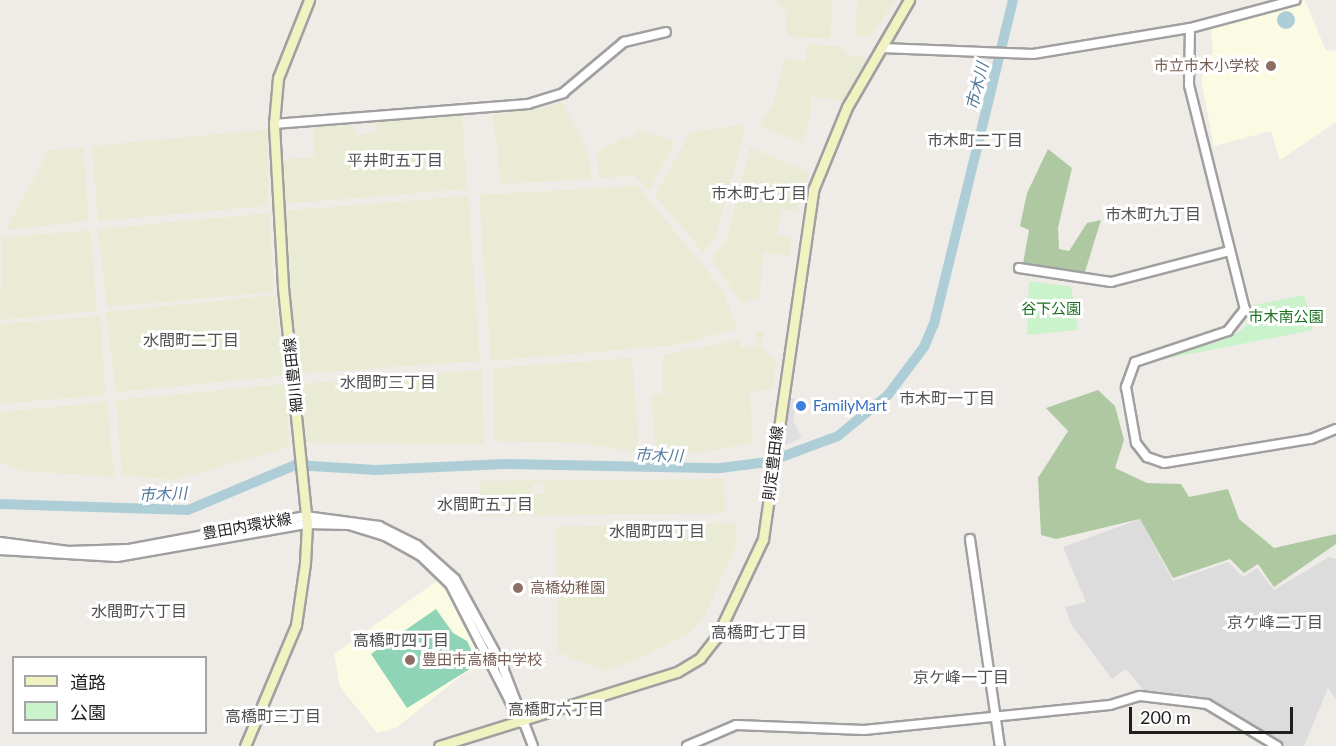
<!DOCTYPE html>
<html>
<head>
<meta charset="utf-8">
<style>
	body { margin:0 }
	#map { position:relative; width:1336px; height:746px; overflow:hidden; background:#efece7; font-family:Lato,"Noto Sans JP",sans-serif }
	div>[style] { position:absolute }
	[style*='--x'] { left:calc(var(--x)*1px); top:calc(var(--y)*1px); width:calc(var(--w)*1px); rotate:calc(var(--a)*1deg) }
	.residential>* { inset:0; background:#dddcdc }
	.education>* { inset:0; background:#fbfae3 }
	.farmland>* { inset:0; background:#eaebd5 }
	.forest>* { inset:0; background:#aec9a1 }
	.park>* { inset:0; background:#caf3cc }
	.pitch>* { inset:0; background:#8fd4b7 }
	.parking>* { inset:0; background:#dfdfdf }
	.water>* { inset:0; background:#adced7 }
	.round { border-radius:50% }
	.river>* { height:10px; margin:-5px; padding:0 5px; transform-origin:5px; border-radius:5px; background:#adced7 }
	.roads { filter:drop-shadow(2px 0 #a0a0a0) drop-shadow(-2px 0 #a0a0a0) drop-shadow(0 2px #a0a0a0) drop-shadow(0 -2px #a0a0a0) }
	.tertiary>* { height:8px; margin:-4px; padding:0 4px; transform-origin:4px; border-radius:4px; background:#fff }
	.secondary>* { height:9px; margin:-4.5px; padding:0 4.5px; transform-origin:4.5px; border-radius:4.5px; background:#f1f2c2 }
	.dots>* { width:16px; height:16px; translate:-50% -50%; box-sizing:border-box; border:3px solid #fff; border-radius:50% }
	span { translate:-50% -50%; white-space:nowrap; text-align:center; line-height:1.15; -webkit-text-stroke:6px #fff; paint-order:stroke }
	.education-label { font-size:15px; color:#785e54 }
	.right { translate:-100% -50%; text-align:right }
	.left { translate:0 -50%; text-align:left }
	.park-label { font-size:15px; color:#1a711f }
	.street-label { font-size:15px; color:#1f1f1f }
	.shop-label { font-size:15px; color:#366cbe }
	.water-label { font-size:16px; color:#547a9c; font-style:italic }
	.neighbourhood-label { font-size:16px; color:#525252 }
	.legend { position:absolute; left:12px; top:656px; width:195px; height:78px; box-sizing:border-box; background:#fff; border:2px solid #a5a5a5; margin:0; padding:8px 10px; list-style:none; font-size:18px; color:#1f1f1f }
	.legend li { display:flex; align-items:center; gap:12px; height:30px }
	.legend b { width:30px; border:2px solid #a5a5a5 }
	.scale { position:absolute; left:1129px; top:707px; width:164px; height:27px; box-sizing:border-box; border:3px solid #1f1f1f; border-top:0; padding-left:8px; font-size:18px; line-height:21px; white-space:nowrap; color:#1f1f1f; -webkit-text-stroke:4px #fff; paint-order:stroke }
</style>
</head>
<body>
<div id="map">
	<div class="residential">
		<i style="clip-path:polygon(1140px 519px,1173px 581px,1228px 562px,1243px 577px,1257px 568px,1274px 590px,1329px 557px,1336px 559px,1336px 699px,1328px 688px,1304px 746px,1269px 746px,1198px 706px,1154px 703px,1126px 669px,1112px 679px,1071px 624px,1065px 607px,1086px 602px,1063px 547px)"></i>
	</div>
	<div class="education">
		<i style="clip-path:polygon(1305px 0,1326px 51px,1336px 50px,1336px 122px,1280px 160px,1271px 131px,1214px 146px,1201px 81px,1213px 50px,1211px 29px)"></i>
		<i style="clip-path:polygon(437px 581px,460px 606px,488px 664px,462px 675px,396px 728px,377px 733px,340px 687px,334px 654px)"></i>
	</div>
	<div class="farmland">
		<i style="clip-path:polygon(776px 0,833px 0,830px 39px,787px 36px,787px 14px)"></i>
		<i style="clip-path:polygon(857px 0,896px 0,869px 37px,856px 36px)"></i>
		<i style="clip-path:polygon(807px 44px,844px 47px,843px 53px,869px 59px,844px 102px,811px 96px,810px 121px,801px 142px,759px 126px,774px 104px,785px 58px,806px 62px)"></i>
		<i style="clip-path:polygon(560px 99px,588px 152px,592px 179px,501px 184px,493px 114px,554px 106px)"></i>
		<i style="clip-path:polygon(462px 114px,467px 189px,280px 204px,276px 160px,315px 157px,313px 126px,354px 123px,356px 135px,375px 133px,375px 121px)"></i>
		<i style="clip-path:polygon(739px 125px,746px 127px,715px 238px,703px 252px,655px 195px,690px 133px)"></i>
		<i style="clip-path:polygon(268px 129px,268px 206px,98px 221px,92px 146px)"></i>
		<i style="clip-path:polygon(638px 130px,675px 141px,649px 190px,635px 176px,600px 178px,596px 153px,624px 137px,632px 139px)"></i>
		<i style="clip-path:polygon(83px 148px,89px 221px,6px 230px,49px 150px)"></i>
		<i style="clip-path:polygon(750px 148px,809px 172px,797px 212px,781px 209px,777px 234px,792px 238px,789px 256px,763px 252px,760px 298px,741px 303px,711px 257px,726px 242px)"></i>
		<i style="clip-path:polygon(637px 186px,723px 290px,737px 329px,675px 345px,491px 361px,479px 195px)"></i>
		<i style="clip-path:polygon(468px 196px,480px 361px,296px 374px,281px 211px)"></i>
		<i style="clip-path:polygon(269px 213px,274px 292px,107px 307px,98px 229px)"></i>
		<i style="clip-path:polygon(90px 230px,97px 311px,0 320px,2px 238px)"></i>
		<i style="clip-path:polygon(276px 295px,283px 376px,116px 392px,106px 312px)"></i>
		<i style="clip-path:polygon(100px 316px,106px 395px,0 404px,0 324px)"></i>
		<i style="clip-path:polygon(765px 331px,760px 346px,776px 361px,772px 389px,750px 392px,753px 443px,699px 453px,656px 453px,651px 395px,663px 393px,663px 355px,739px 340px,741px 348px,756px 346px,755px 334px)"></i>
		<i style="clip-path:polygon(632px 358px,639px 453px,583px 443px,495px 441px,493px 368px)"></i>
		<i style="clip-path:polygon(482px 370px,484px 444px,305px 443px,297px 384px)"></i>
		<i style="clip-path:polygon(285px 384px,289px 447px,174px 480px,122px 475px,116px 400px)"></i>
		<i style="clip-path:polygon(107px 402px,114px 477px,22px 471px,0 462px,0 412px)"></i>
		<i style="clip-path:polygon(evenodd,724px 479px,725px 513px,480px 516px,480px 481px,724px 479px,532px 483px,543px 483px,543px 494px,531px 494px,532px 483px)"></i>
		<i style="clip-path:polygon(736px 523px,737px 544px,704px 617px,692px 631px,640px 659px,602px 671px,558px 652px,556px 527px)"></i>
	</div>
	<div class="forest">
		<i style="clip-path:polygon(1048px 149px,1072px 168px,1058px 228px,1059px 249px,1069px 251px,1087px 223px,1101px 220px,1084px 275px,1023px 264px,1029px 230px,1020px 226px,1027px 193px)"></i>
		<i style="clip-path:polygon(1098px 390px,1115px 406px,1124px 440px,1115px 468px,1147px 483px,1181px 484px,1189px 497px,1228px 489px,1239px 519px,1274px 548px,1336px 534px,1336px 544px,1274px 587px,1258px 564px,1244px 573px,1230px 559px,1173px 578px,1140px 519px,1056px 539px,1041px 535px,1038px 478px,1068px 431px,1046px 408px)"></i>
	</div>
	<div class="park">
		<i style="clip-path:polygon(1029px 281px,1071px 287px,1078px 330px,1027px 335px)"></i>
		<i style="clip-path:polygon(1304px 295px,1313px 330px,1149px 362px,1227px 339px,1245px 327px,1253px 305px)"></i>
	</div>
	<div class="pitch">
		<i style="clip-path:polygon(436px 609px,453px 633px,467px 641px,478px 664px,407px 708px,371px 654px)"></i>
	</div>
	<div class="parking">
		<i style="clip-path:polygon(785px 398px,797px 399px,793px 421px,802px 438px,782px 446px)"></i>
	</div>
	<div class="water">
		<i class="round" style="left:1277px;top:11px;width:18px;height:18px"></i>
	</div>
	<div class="river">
		<i style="--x:0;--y:504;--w:188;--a:1.8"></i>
		<i style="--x:188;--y:510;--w:116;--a:-22.8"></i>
		<i style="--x:295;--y:465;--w:81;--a:3.5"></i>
		<i style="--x:376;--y:470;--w:127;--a:-2.7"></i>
		<i style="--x:503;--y:464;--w:217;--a:1.1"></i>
		<i style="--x:720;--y:468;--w:48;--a:-7.1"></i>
		<i style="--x:768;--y:462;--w:75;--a:-20.4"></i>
		<i style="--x:838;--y:436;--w:65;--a:-39.4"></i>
		<i style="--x:888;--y:395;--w:60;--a:-53.1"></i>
		<i style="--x:924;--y:347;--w:25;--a:-67"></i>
		<i style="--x:934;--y:324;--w:333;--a:-76.3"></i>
	</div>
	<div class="roads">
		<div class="tertiary">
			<i style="--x:1190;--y:28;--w:57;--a:91"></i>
			<i style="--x:1189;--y:85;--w:231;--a:76"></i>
			<i style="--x:1245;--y:309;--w:28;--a:128"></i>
			<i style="--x:1228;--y:331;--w:98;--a:161.6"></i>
			<i style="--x:1135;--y:362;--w:27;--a:110"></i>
			<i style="--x:1126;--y:387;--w:57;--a:79.9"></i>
			<i style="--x:1136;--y:443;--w:18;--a:52"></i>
			<i style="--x:1147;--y:457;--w:18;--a:19"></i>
			<i style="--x:1164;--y:463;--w:149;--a:-9.3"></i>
			<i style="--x:1311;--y:439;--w:27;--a:-22"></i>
			<i style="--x:882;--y:48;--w:151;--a:2.3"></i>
			<i style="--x:1033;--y:54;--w:159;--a:-9.4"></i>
			<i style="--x:1190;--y:28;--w:109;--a:-14.9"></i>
			<i style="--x:274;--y:124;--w:255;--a:-4.5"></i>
			<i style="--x:528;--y:104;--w:37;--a:-17"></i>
			<i style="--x:563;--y:93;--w:80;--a:-39.9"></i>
			<i style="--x:624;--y:42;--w:43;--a:-13.4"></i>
			<i style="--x:1019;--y:268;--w:93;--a:8.7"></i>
			<i style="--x:1111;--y:282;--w:123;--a:-14.6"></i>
			<i style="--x:970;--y:539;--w:209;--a:81.8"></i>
			<i style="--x:0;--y:542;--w:69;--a:7.5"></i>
			<i style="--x:68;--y:551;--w:61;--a:-1.9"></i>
			<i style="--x:129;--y:549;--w:179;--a:-10.6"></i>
			<i style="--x:305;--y:516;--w:75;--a:7.7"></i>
			<i style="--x:379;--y:526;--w:42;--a:26.6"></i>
			<i style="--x:417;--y:545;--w:51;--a:41.8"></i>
			<i style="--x:455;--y:579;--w:98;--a:61.3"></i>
			<i style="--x:502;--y:665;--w:87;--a:69.1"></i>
			<i style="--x:0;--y:550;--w:117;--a:3.4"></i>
			<i style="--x:117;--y:557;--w:193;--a:-9.9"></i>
			<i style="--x:307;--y:524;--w:42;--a:1.4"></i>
			<i style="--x:349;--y:525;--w:38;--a:17"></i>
			<i style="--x:385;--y:536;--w:41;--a:29.1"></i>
			<i style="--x:421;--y:556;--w:40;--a:44"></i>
			<i style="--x:450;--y:584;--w:156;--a:62.9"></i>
			<i style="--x:687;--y:746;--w:53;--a:-23.2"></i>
			<i style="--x:736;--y:725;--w:128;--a:2.2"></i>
			<i style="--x:864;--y:730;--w:247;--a:-5.8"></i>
			<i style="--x:1110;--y:705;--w:31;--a:-17"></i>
			<i style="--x:1140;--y:696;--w:67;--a:6.8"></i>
			<i style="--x:1207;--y:704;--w:82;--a:31"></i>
		</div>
		<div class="secondary">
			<i style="--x:245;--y:746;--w:131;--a:-67.1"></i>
			<i style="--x:296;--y:625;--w:63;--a:-81.7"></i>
			<i style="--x:305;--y:563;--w:39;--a:-87"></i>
			<i style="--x:307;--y:524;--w:239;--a:-95.8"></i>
			<i style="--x:283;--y:286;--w:162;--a:-93.2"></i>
			<i style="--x:274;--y:124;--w:46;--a:-85"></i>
			<i style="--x:278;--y:78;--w:84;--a:-68.3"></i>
			<i style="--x:439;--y:746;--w:249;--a:-17.3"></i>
			<i style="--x:677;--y:672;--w:27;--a:-31"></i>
			<i style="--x:700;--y:658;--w:28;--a:-52"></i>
			<i style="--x:717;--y:636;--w:107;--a:-64.6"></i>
			<i style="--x:763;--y:539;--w:353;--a:-81.8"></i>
			<i style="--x:813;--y:190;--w:90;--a:-67.7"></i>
			<i style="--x:847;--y:107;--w:124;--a:-59.9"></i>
		</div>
	</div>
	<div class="dots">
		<i style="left:1271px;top:66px;background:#8d6e63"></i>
		<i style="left:801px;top:406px;background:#3f7fe0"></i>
		<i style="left:518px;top:588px;background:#8d6e63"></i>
		<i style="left:410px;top:660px;background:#8d6e63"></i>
	</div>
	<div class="education-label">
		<span class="right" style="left:1259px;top:66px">市立市木小学校</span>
		<span class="left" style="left:530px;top:588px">高橋幼稚園</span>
		<span class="left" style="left:422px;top:660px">豊田市高橋中学校</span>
	</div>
	<div class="park-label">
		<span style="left:1051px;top:309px">谷下公園</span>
		<span style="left:1286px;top:317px">市木南公園</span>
	</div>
	<div class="street-label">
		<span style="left:293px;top:375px;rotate:-96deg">細川豊田線</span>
		<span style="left:773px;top:463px;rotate:-83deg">則定豊田線</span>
		<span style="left:247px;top:526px;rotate:-10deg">豊田内環状線</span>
	</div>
	<div class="shop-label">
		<span class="left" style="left:813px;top:406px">FamilyMart</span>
	</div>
	<div class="water-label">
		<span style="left:977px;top:86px;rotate:-76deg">市木川</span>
		<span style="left:659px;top:455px;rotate:2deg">市木川</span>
		<span style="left:163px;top:494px;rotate:-3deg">市木川</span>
	</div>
	<div class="neighbourhood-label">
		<span style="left:975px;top:140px">市木町二丁目</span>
		<span style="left:395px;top:160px">平井町五丁目</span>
		<span style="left:759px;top:193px">市木町七丁目</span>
		<span style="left:1153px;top:214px">市木町九丁目</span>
		<span style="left:191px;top:340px">水間町二丁目</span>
		<span style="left:388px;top:382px">水間町三丁目</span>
		<span style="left:947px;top:398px">市木町一丁目</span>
		<span style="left:485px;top:504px">水間町五丁目</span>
		<span style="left:657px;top:531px">水間町四丁目</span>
		<span style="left:139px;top:611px">水間町六丁目</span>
		<span style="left:1275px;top:622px">京ケ峰二丁目</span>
		<span style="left:759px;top:632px">高橋町七丁目</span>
		<span style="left:401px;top:640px">高橋町四丁目</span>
		<span style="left:961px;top:677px">京ケ峰一丁目</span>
		<span style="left:556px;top:709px">高橋町六丁目</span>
		<span style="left:273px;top:716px">高橋町三丁目</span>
	</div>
	<ul class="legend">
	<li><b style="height:8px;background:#f1f2c2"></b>道路</li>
	<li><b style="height:16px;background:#caf3cc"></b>公園</li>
	</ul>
	<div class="scale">200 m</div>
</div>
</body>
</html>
